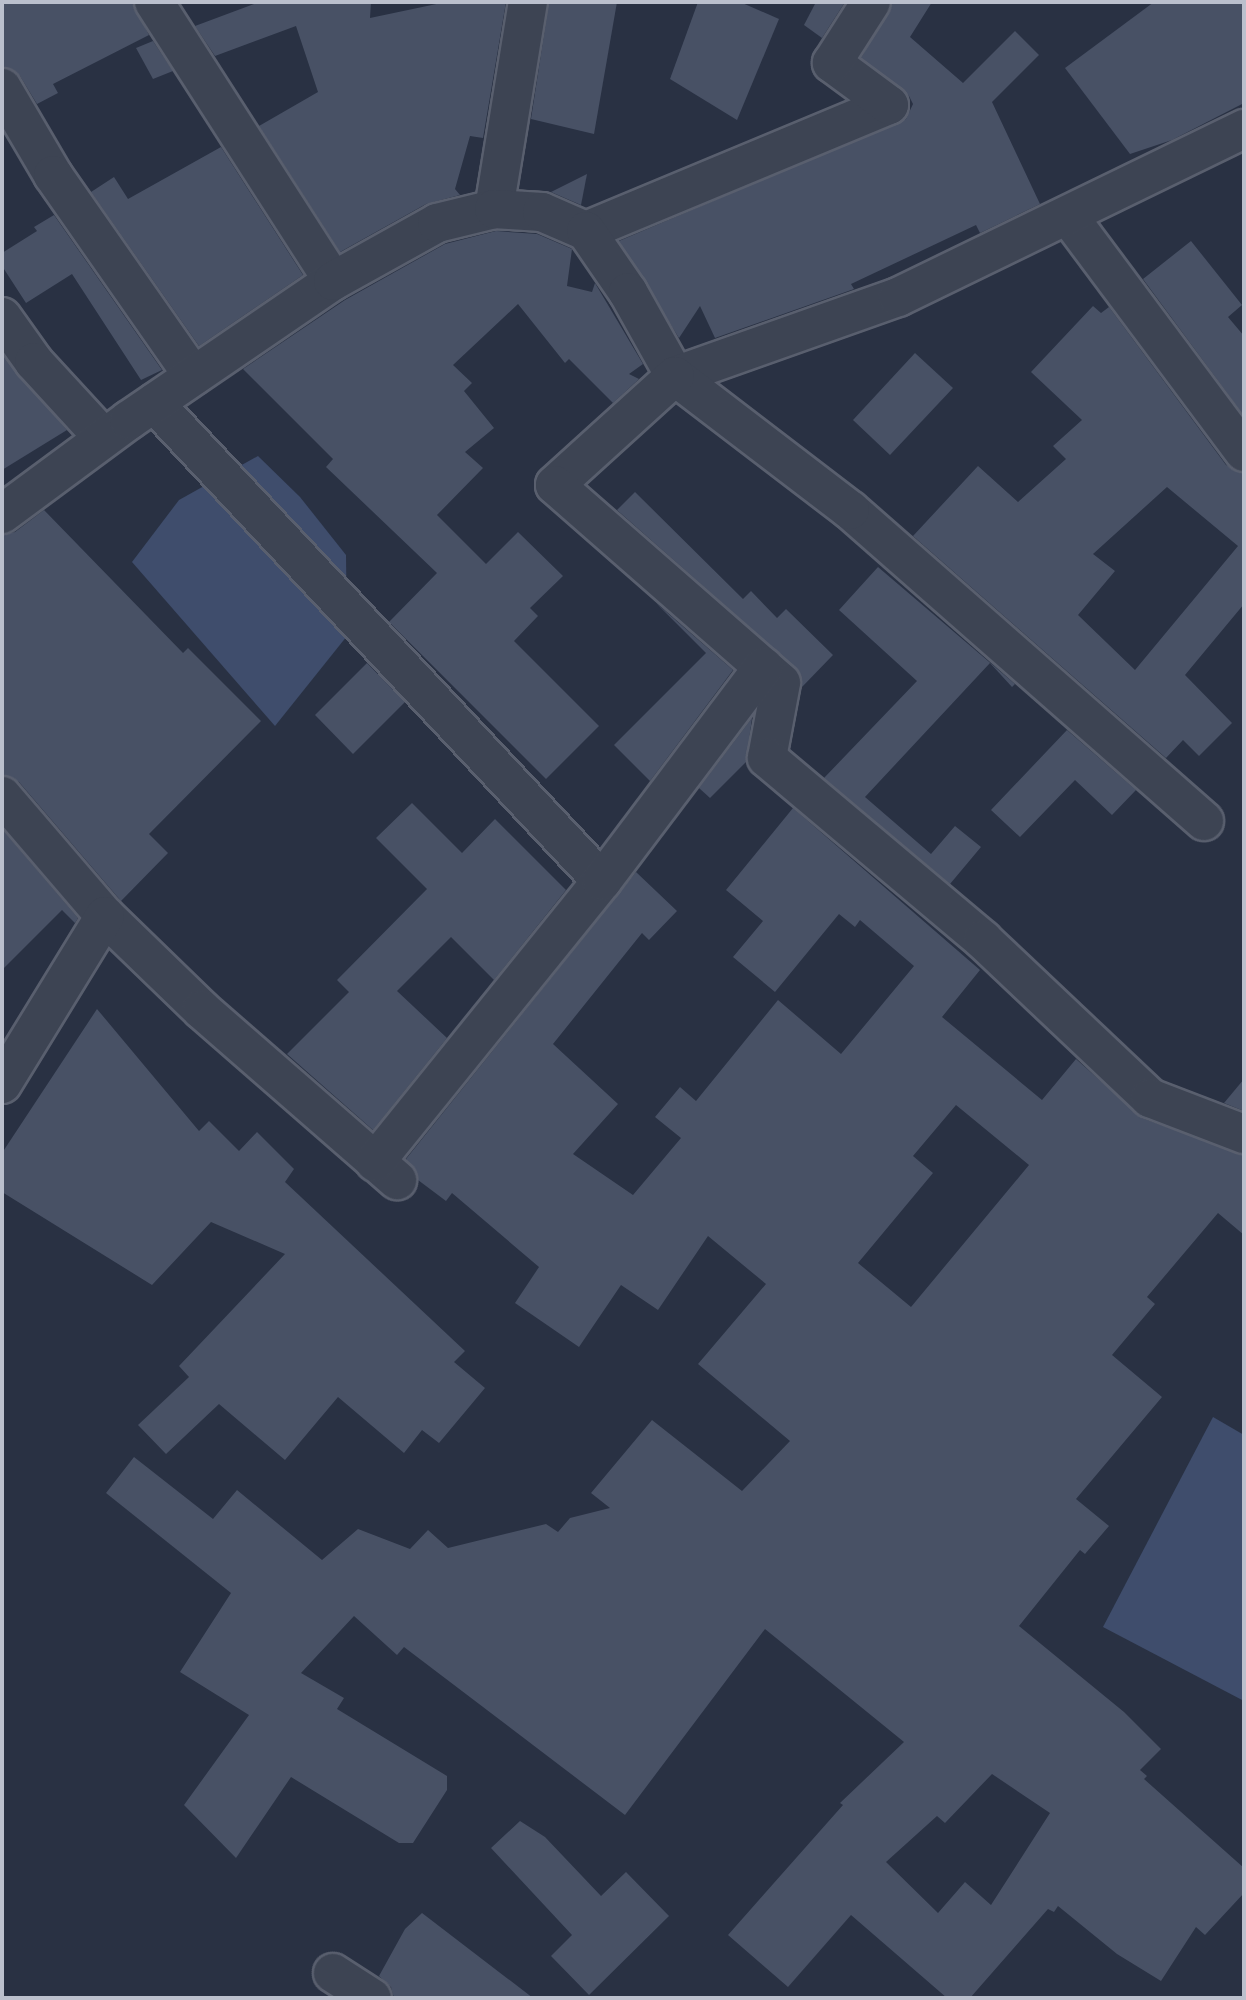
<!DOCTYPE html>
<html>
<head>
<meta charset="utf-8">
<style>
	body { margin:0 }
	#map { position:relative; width:1246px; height:2000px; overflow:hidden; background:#293143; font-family:Inter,sans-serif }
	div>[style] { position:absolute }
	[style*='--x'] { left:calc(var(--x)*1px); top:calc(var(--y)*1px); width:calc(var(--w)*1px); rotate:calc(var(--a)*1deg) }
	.water>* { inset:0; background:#3f4d6c }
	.building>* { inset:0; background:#485165 }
	.roads { filter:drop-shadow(2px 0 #595f6e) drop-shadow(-2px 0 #595f6e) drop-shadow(0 2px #595f6e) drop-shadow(0 -2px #595f6e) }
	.minor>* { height:38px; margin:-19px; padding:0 19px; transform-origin:19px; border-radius:19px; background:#3d4453 }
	span { translate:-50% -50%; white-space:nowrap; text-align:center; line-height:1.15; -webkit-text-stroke:6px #212939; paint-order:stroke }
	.frame { position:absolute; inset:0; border:4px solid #bbc0cd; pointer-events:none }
</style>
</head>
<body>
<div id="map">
	<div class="water">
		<i style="clip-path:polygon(258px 456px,300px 497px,346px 555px,347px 636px,275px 726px,132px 562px,179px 500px)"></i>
		<i style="clip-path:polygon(1213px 1417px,1244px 1435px,1244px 1701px,1103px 1627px)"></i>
	</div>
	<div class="building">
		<i style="clip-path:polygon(2px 2px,132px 2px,149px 35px,53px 84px,58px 93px,37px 104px,20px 76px,2px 66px)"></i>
		<i style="clip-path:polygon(259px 2px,371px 2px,370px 18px,446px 2px,506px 2px,483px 138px,470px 136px,455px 189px,460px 195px,426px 204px,340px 252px,259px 126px,318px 92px,296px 26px,215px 56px,195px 26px)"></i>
		<i style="clip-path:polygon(549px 2px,617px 2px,594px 134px,531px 119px)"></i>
		<i style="clip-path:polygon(698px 2px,740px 2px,779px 19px,737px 120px,670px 79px)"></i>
		<i style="clip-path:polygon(816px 2px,845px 2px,822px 38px,804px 25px)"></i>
		<i style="clip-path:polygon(893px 2px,932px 2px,910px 37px,963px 83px,1015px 31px,1039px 55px,992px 102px,1040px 204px,980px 233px,976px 225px,851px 284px,854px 289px,715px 338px,700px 306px,679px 338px,619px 241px,906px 119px,913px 104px,909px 96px,861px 58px)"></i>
		<i style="clip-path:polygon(1154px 2px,1244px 2px,1244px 103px,1172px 140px,1130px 154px,1065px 68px)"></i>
		<i style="clip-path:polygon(153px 41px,173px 71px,153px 79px,136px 48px)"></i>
		<i style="clip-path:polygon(221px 147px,303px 275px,199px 346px,91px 192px,114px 177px,128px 199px)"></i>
		<i style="clip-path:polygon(587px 174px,581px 205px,551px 192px)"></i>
		<i style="clip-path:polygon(54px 215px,162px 370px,141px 380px,72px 274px,26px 303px,2px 266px,2px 253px,37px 231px,34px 227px)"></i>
		<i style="clip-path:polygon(496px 231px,537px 234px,572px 249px,567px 286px,592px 292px,595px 283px,643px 364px,629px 374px,639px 379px,613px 403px,569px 359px,565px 363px,518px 304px,453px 365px,472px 383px,464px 391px,494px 428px,465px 452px,483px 468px,437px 515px,486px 564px,518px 532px,563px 576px,530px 608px,538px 616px,514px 641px,599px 726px,546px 779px,389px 622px,437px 573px,326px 467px,333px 459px,243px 369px,345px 300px,445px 244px)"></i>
		<i style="clip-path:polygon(1191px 241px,1242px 305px,1228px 317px,1244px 336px,1244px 416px,1143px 279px)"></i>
		<i style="clip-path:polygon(evenodd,1093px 306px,1101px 313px,1109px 307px,1226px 465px,1244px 473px,1244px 604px,1185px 675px,1232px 723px,1199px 756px,1183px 740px,1166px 758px,913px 536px,978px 466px,1018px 502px,1066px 459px,1053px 446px,1082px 420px,1031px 372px,1093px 306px,1167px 487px,1238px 546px,1135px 670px,1078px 615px,1115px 571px,1093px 554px,1167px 487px)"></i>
		<i style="clip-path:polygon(915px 353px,953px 388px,890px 455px,853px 420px)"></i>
		<i style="clip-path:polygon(2px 354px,67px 430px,2px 470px)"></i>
		<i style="clip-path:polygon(635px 492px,743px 599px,751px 591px,777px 618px,786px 609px,833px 655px,802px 687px,795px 667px,617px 510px)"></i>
		<i style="clip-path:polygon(44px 510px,183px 653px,188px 648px,261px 721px,149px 834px,168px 853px,121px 901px,19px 782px,2px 775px,2px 535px,15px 532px)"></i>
		<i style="clip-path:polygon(878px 567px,1015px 684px,1012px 687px,990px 663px,865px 797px,931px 854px,955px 826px,981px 847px,950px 884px,824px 778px,917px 681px,839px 610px)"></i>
		<i style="clip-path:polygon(656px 603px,733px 670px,650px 781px,614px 745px,706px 653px)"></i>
		<i style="clip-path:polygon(367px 663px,405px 702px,353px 754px,315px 715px)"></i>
		<i style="clip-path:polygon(752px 718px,746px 762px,710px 798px,699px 788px)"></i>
		<i style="clip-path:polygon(1067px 730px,1136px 790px,1112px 815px,1075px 780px,1020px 837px,991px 810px)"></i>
		<i style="clip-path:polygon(412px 803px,462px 853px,495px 819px,566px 890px,494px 980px,451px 937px,397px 991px,447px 1038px,373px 1130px,287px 1054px,349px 992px,337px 980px,427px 889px,376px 838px)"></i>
		<i style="clip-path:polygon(evenodd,793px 808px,980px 970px,942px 1017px,1042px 1100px,1076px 1059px,1142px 1118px,1244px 1155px,1244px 1235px,1218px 1213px,1147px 1297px,1155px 1304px,1112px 1355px,1162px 1397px,1076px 1499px,1109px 1526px,1085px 1554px,1080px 1550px,1019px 1626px,1124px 1712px,1161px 1749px,1140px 1770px,1147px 1776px,1144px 1779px,1244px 1868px,1244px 1893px,1205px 1935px,1196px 1927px,1161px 1981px,1117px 1954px,1058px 1906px,1054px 1912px,1048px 1909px,970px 1998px,947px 1998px,851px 1915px,788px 1987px,728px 1935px,843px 1805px,840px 1803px,904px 1742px,765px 1629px,625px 1815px,404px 1647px,397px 1655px,354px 1616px,301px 1673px,344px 1698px,337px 1709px,447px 1776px,447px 1790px,413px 1843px,399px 1843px,291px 1777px,236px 1858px,184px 1805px,249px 1715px,180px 1672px,231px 1593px,106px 1493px,134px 1457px,213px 1519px,237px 1490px,322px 1560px,358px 1529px,410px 1549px,428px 1530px,448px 1548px,546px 1524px,558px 1532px,570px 1518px,610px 1508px,591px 1493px,652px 1420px,742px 1491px,790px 1441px,698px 1364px,766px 1284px,708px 1236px,658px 1310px,621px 1285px,579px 1347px,515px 1303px,539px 1267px,452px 1193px,446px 1201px,418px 1180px,406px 1159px,636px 872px,677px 911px,649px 940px,642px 933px,553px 1044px,618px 1104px,573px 1154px,633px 1195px,681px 1138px,655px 1117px,680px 1087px,696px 1101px,778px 1000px,841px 1054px,914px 966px,860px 920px,855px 927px,839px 914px,775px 992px,733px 957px,763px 921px,726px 890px,793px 808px,956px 1105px,1029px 1165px,911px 1307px,858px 1263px,933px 1173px,913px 1156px,956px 1105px,793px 808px,992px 1774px,1050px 1813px,991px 1905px,965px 1882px,938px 1913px,886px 1862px,937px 1816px,945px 1823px,992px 1774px)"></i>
		<i style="clip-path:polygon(2px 829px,78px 918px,75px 923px,62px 910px,2px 970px)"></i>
		<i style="clip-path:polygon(97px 1009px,199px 1131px,209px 1121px,239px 1151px,257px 1132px,294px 1169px,285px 1182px,465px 1351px,454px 1362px,485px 1388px,439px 1443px,422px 1430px,404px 1453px,338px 1397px,285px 1460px,219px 1404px,166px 1454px,138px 1425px,189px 1377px,179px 1366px,285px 1254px,211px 1222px,152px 1285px,2px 1192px,2px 1153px)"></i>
		<i style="clip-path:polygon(1244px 1079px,1244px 1111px,1224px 1103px)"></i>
		<i style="clip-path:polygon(520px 1821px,545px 1837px,601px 1896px,626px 1872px,669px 1916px,589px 1995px,551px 1956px,572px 1935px,491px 1848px)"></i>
		<i style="clip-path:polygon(422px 1913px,533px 1998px,394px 1998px,391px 1987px,379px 1976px,405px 1929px)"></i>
	</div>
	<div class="roads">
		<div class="minor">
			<i style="--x:154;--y:2;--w:331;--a:57.3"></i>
			<i style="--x:2;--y:88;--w:101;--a:59.6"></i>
			<i style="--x:53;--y:175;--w:245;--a:55.1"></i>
			<i style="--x:494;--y:209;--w:210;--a:-80.7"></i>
			<i style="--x:1069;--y:217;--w:293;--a:53.3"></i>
			<i style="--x:586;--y:231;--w:328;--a:-22.6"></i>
			<i style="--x:889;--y:105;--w:71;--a:-143.6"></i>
			<i style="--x:832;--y:63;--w:72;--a:-57.4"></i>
			<i style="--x:2;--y:317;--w:55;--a:54.6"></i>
			<i style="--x:34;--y:362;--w:103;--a:47.4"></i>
			<i style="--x:154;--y:403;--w:655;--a:46.86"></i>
			<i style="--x:2;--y:514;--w:158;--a:-36.5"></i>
			<i style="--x:129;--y:420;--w:247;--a:-34.3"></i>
			<i style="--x:333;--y:281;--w:119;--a:-29.1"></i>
			<i style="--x:437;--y:223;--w:59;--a:-13.8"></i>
			<i style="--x:494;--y:209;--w:48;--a:3.6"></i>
			<i style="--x:542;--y:212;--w:48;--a:23.4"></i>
			<i style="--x:586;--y:231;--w:74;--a:55.5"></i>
			<i style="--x:628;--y:292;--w:96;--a:60.8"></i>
			<i style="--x:675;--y:376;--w:237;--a:-19.5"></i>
			<i style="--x:898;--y:297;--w:385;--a:-25.9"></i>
			<i style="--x:2;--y:796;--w:158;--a:49.4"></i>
			<i style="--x:105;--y:916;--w:135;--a:44.1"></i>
			<i style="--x:202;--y:1010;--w:259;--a:41.1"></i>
			<i style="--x:1204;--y:821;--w:471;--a:-138.7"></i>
			<i style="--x:850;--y:510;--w:220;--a:-142.6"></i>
			<i style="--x:675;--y:376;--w:162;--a:137.8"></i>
			<i style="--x:555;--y:485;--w:300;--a:41.2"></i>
			<i style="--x:781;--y:683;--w:76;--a:100.6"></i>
			<i style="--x:767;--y:758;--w:282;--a:40.1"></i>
			<i style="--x:983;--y:940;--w:230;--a:43.4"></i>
			<i style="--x:1150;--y:1098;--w:101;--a:21"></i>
			<i style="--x:2;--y:1084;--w:197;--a:-58.5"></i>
			<i style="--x:375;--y:1162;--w:361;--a:-51.1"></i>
			<i style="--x:602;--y:881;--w:268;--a:-53"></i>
			<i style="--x:333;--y:1973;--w:46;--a:32.7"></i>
		</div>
	</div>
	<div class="frame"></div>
</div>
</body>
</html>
